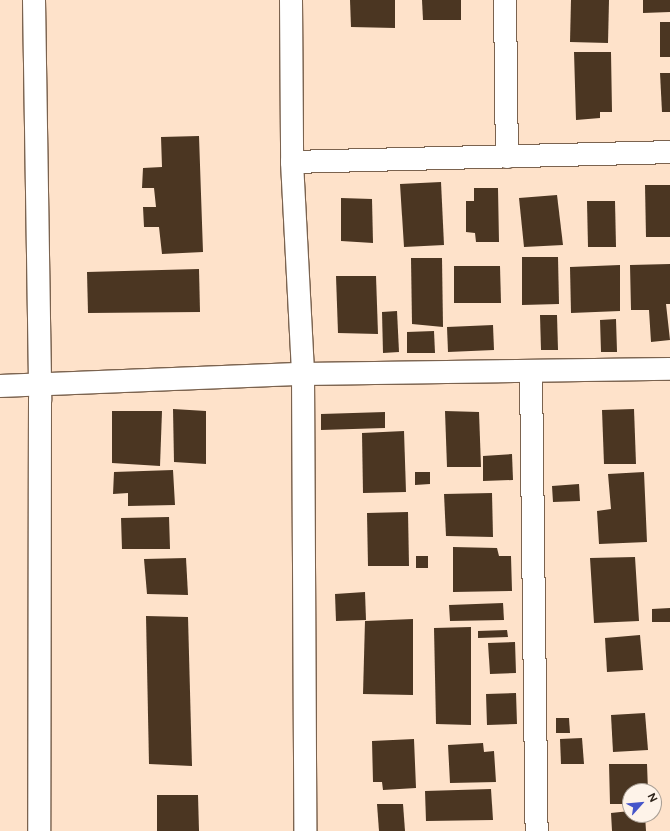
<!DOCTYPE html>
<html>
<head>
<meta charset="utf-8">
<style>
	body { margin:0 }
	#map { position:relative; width:670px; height:831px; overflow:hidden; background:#fee2ca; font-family:Figtree,sans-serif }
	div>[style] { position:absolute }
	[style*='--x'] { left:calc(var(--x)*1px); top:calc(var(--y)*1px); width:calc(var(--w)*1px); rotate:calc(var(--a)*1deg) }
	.building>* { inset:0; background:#4b3622 }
	.roads { filter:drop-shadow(1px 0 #7b634f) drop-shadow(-1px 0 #7b634f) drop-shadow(0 1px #7b634f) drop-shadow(0 -1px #7b634f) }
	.minor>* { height:22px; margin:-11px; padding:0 11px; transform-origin:11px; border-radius:11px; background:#fff }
	.tertiary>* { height:22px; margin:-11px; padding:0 11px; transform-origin:11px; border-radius:11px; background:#fff }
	span { translate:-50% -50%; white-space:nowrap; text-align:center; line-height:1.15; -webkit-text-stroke:4px #fef3e9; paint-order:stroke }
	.north { position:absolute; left:622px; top:783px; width:40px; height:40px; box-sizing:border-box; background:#fef3e9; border:1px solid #aaa096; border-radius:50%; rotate:63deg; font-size:11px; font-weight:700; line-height:16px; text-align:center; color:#2d231a }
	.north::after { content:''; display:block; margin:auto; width:14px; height:18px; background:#4655ca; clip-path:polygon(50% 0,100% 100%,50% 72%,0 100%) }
</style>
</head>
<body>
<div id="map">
	<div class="building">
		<i style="clip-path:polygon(350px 0,395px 0,395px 28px,351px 27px)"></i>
		<i style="clip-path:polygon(422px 0,461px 0,461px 20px,423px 20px)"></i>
		<i style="clip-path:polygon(571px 0,609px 0,608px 43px,570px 42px)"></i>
		<i style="clip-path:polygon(643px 0,670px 0,670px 12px,643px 13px)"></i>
		<i style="clip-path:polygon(660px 22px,670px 22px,670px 57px,660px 57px)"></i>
		<i style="clip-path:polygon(574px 52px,611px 52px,612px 112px,600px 112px,600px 118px,576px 120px)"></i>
		<i style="clip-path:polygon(660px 73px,670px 73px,670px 112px,662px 112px)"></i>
		<i style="clip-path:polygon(199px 136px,203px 252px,162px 254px,159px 227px,144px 227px,143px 207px,156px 207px,154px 188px,142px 188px,143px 168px,162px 167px,161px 137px)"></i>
		<i style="clip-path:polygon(441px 182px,444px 245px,404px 247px,400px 184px)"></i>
		<i style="clip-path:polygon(645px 185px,670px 185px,670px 237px,646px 237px)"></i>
		<i style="clip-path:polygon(474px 188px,498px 188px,499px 242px,476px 242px,475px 233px,466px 232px,466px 201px,474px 201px)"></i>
		<i style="clip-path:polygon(557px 195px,563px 245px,524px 247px,519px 198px)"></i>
		<i style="clip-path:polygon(341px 198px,372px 199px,373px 243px,341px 241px)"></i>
		<i style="clip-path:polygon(587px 201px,615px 201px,616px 247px,588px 247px)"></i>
		<i style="clip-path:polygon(522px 257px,558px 257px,559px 304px,522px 305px)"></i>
		<i style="clip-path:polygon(411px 258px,442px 258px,443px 327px,412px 324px)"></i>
		<i style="clip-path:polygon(670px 264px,670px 304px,666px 304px,670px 340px,651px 342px,649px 310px,631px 310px,630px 265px)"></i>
		<i style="clip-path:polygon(620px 265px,620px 311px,571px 313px,570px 267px)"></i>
		<i style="clip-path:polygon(454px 266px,500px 266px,501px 303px,454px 303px)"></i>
		<i style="clip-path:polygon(199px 269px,200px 312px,88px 313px,87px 272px)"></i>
		<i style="clip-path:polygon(336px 276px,376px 276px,378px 334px,338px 333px)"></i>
		<i style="clip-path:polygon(397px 311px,399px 352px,383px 353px,382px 312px)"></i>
		<i style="clip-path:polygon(540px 315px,557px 315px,558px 350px,541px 350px)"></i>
		<i style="clip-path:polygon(616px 319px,617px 352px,601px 352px,600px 320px)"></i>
		<i style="clip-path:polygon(493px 325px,494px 350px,448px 352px,447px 327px)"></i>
		<i style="clip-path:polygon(434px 331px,435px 353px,407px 353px,407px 332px)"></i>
		<i style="clip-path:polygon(173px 409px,206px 411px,206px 464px,174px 462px)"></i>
		<i style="clip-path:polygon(634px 409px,636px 464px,604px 464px,602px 410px)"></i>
		<i style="clip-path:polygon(112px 411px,162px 411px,160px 466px,112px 463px)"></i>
		<i style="clip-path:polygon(445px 411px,479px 412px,481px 467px,447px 467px)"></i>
		<i style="clip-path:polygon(385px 412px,385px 428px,321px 430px,321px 414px)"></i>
		<i style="clip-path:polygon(404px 431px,406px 492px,363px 493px,362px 433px)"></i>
		<i style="clip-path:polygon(512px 454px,513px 480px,483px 481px,483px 456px)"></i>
		<i style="clip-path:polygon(173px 470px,175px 505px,128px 506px,128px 493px,113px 494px,114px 472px)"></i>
		<i style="clip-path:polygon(415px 472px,430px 472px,430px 484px,415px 485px)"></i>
		<i style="clip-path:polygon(644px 472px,647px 542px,599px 544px,597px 511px,611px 509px,608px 474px)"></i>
		<i style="clip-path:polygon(579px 484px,580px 501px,553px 502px,552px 486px)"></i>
		<i style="clip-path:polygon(492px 493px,493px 537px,446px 536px,444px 494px)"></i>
		<i style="clip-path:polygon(408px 512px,409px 566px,368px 566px,367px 513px)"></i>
		<i style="clip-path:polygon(169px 517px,170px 549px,122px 549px,121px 518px)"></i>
		<i style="clip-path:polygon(453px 547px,497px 548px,499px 556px,511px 556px,512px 591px,453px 592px)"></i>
		<i style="clip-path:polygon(416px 556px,428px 556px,428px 568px,416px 568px)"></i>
		<i style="clip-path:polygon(635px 557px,639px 621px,594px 623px,590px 558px)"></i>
		<i style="clip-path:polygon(186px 558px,188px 595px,147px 594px,144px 559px)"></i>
		<i style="clip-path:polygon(365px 592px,366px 620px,336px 621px,335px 594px)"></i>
		<i style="clip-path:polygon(503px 603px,504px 620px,450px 621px,449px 605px)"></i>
		<i style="clip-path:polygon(670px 608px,670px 622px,652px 622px,652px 609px)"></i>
		<i style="clip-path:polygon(146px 616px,188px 617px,192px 766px,149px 764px)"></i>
		<i style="clip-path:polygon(413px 619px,413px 695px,363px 694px,365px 621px)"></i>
		<i style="clip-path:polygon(471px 627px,471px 725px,436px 724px,434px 628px)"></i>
		<i style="clip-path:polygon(507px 630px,508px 637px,478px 638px,478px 631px)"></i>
		<i style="clip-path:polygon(640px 635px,643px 670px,607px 672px,605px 638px)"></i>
		<i style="clip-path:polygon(515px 642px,516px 673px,490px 674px,488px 643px)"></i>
		<i style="clip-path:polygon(516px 693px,517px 724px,487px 725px,486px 694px)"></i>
		<i style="clip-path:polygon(645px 713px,648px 750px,613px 752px,611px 715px)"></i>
		<i style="clip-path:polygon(556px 718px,569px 718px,570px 733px,556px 733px)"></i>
		<i style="clip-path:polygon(582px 738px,584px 764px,561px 764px,560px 739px)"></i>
		<i style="clip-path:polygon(414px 739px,416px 788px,383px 790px,382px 782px,373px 782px,372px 741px)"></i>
		<i style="clip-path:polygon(483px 743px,484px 752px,494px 751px,496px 782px,450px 783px,448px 745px)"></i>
		<i style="clip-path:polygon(609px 764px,647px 764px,648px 791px,630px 791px,630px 804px,610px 804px)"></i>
		<i style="clip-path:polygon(491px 789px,493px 820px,426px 821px,425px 791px)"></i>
		<i style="clip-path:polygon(157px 795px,198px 795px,199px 831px,157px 831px)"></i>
		<i style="clip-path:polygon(377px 804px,403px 804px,405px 831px,379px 831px)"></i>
		<i style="clip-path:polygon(630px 811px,630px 815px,645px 815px,646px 831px,612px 831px,611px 813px)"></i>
	</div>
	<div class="roads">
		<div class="minor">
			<i style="--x:291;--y:0;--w:162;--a:89.6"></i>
			<i style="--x:292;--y:162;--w:212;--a:87"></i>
			<i style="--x:303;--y:374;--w:457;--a:89.7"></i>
			<i style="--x:505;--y:0;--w:157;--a:89.3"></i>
			<i style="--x:292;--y:162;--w:378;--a:-1.5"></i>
			<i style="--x:531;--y:372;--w:459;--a:89.3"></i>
		</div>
		<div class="tertiary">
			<i style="--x:34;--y:0;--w:400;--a:89.1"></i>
			<i style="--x:40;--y:400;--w:431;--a:90.1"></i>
			<i style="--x:0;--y:386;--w:303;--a:-2.3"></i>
			<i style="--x:303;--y:374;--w:367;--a:-0.8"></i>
		</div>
	</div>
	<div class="north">N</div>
</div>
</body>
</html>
